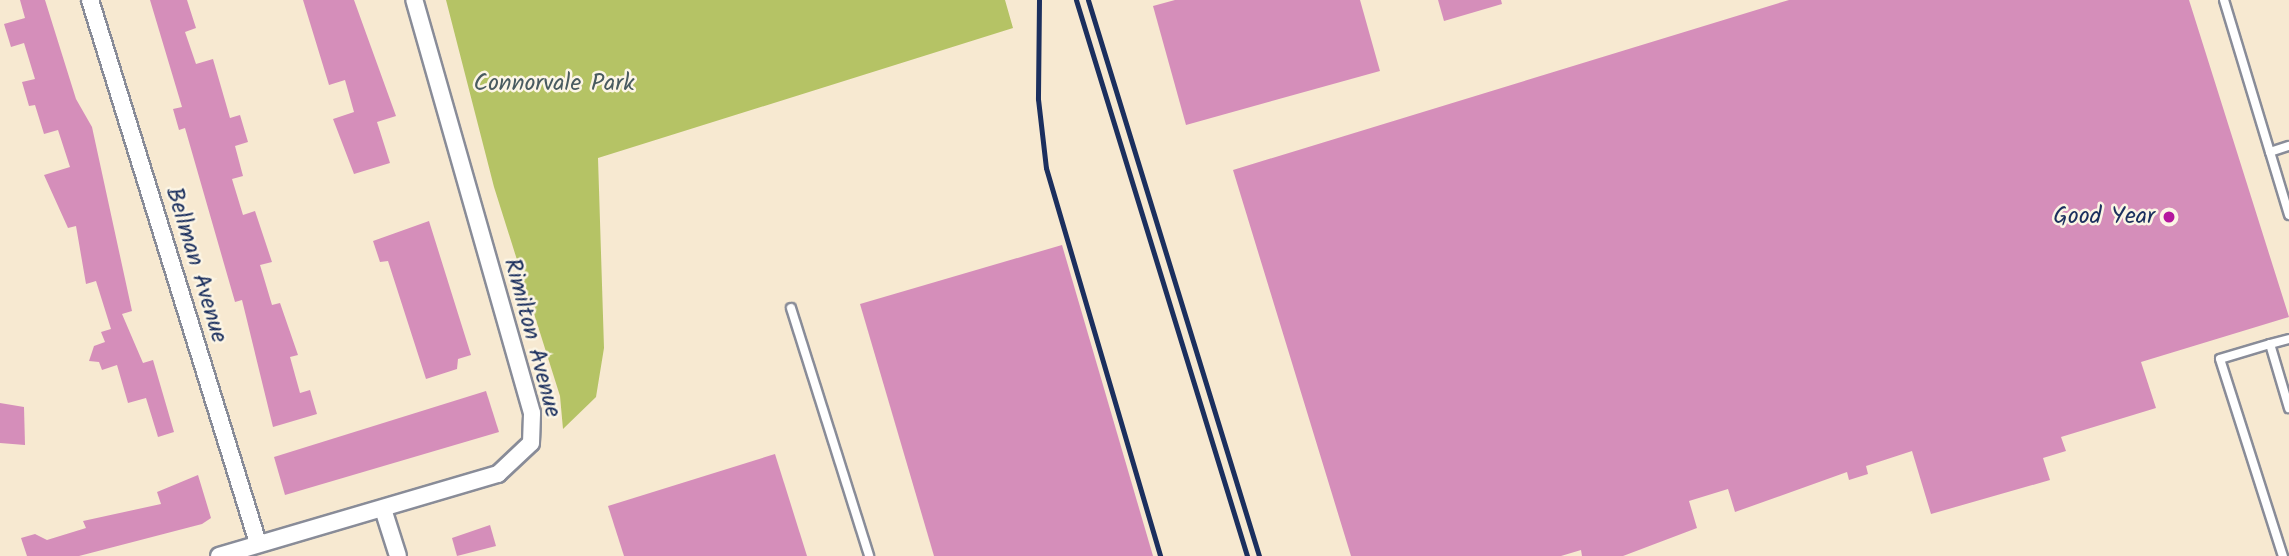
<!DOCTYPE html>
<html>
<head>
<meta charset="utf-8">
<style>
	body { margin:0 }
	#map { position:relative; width:2289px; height:556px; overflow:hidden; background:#f7e9d1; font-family:Kalam,sans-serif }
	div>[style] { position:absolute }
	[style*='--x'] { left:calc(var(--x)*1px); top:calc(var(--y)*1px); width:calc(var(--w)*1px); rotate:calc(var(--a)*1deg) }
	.green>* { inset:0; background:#b5c365 }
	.building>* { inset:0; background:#d58eba }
	.roads { filter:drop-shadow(2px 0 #898c98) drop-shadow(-2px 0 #898c98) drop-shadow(0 2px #898c98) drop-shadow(0 -2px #898c98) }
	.lane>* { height:8px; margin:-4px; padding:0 4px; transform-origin:4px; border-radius:4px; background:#fff }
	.street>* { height:16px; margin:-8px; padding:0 8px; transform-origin:8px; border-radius:8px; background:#fff }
	.rail>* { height:5px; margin:-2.5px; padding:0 2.5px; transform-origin:2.5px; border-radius:2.5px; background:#1b2f5e }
	.dots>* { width:19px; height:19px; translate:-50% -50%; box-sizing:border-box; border:4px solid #fcf5e5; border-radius:50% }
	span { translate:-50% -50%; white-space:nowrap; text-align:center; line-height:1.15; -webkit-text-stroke:5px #fcf5e5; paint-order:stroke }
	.park-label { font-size:24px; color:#495b60 }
	.poi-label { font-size:24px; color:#1b2f5e }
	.right { translate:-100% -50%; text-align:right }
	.street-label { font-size:24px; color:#1b2f5e }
</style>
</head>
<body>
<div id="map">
	<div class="green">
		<i style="clip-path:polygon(446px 0,1005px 0,1013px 28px,598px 158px,604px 348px,596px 397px,563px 429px,560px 396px,494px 187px)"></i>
	</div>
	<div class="building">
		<i style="clip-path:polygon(20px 0,45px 0,76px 99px,92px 127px,132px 311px,122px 314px,143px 363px,153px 360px,174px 432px,158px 437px,146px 398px,128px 403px,117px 365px,102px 370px,99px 362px,89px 361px,94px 346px,105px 342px,101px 332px,111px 329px,96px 281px,86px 284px,76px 226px,68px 228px,44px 175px,70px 167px,58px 130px,44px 134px,35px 105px,29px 106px,22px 82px,35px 79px,24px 43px,11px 47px,4px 24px,25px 18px)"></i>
		<i style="clip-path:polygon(150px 0,187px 0,196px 28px,185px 32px,196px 64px,213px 59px,230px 118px,240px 115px,248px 142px,235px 146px,243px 176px,232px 179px,243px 215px,255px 211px,272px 262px,260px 265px,272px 305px,280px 303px,298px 355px,290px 357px,300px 393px,310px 390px,317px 414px,273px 427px,242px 300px,235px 302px,185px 128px,179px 130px,173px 109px,182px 107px)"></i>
		<i style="clip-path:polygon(303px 0,354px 0,396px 116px,377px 122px,390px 163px,354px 174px,333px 119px,354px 112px,345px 80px,329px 85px)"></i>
		<i style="clip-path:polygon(1175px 0,1360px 0,1380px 71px,1186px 125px,1153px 6px)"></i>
		<i style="clip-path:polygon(1438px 0,1501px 0,1502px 4px,1444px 21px)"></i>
		<i style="clip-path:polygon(1789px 0,2189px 0,2289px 317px,2141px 362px,2156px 408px,2061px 437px,2066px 451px,2043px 458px,2050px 480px,1931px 514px,1912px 451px,1866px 466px,1868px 474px,1849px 480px,1847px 472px,1735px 512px,1728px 489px,1689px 501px,1697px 528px,1623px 556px,1582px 556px,1581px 550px,1561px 556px,1351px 556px,1233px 170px)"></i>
		<i style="clip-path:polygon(429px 221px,471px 355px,458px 359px,457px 369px,426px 379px,388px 261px,380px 262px,373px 241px)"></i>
		<i style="clip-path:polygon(1062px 245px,1153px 556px,934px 556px,860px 304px)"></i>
		<i style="clip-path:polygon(486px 391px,499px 432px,285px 495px,274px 457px)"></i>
		<i style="clip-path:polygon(0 403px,24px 407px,25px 445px,0 443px)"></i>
		<i style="clip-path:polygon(775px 454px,807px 556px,624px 556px,608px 506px)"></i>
		<i style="clip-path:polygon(198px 475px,211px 518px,202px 524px,79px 556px,27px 556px,21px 538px,35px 534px,47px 540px,86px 528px,83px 521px,161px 504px,157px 492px)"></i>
		<i style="clip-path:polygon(490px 525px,496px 546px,457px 556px,452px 538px)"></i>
	</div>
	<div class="roads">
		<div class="lane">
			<i style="--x:2224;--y:0;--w:159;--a:73.2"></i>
			<i style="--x:2270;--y:152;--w:20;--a:-18"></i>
			<i style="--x:2270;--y:152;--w:66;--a:73.2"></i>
			<i style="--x:791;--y:308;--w:260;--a:72.5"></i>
			<i style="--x:2289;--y:339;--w:20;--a:165"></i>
			<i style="--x:2270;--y:344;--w:67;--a:73.5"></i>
			<i style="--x:2270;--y:344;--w:52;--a:163.3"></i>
			<i style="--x:2220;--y:359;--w:207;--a:72.3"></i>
		</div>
		<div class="street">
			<i style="--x:90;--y:0;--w:568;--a:72.81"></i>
			<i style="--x:383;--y:509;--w:49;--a:72.3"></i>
			<i style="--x:219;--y:556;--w:291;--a:-16.4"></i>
			<i style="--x:498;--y:474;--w:45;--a:-43.2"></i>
			<i style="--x:531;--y:443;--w:30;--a:-88"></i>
			<i style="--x:532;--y:413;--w:430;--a:-105.9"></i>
		</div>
	</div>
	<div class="rail">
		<i style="--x:1039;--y:0;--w:99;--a:90.6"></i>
		<i style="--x:1038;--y:99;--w:69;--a:83.4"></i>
		<i style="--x:1046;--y:168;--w:404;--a:73.6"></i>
		<i style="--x:1076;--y:0;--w:582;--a:72.9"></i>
		<i style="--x:1088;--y:0;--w:582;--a:72.9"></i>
	</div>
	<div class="dots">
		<i style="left:2169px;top:217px;background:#b5179e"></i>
	</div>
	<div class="park-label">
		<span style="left:554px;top:84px">Connorvale Park</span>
	</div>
	<div class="poi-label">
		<span class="right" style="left:2155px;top:217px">Good Year</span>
	</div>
	<div class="street-label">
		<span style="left:196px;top:265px;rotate:73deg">Bellman Avenue</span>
		<span style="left:532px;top:338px;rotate:75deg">Rimilton Avenue</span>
	</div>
</div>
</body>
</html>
